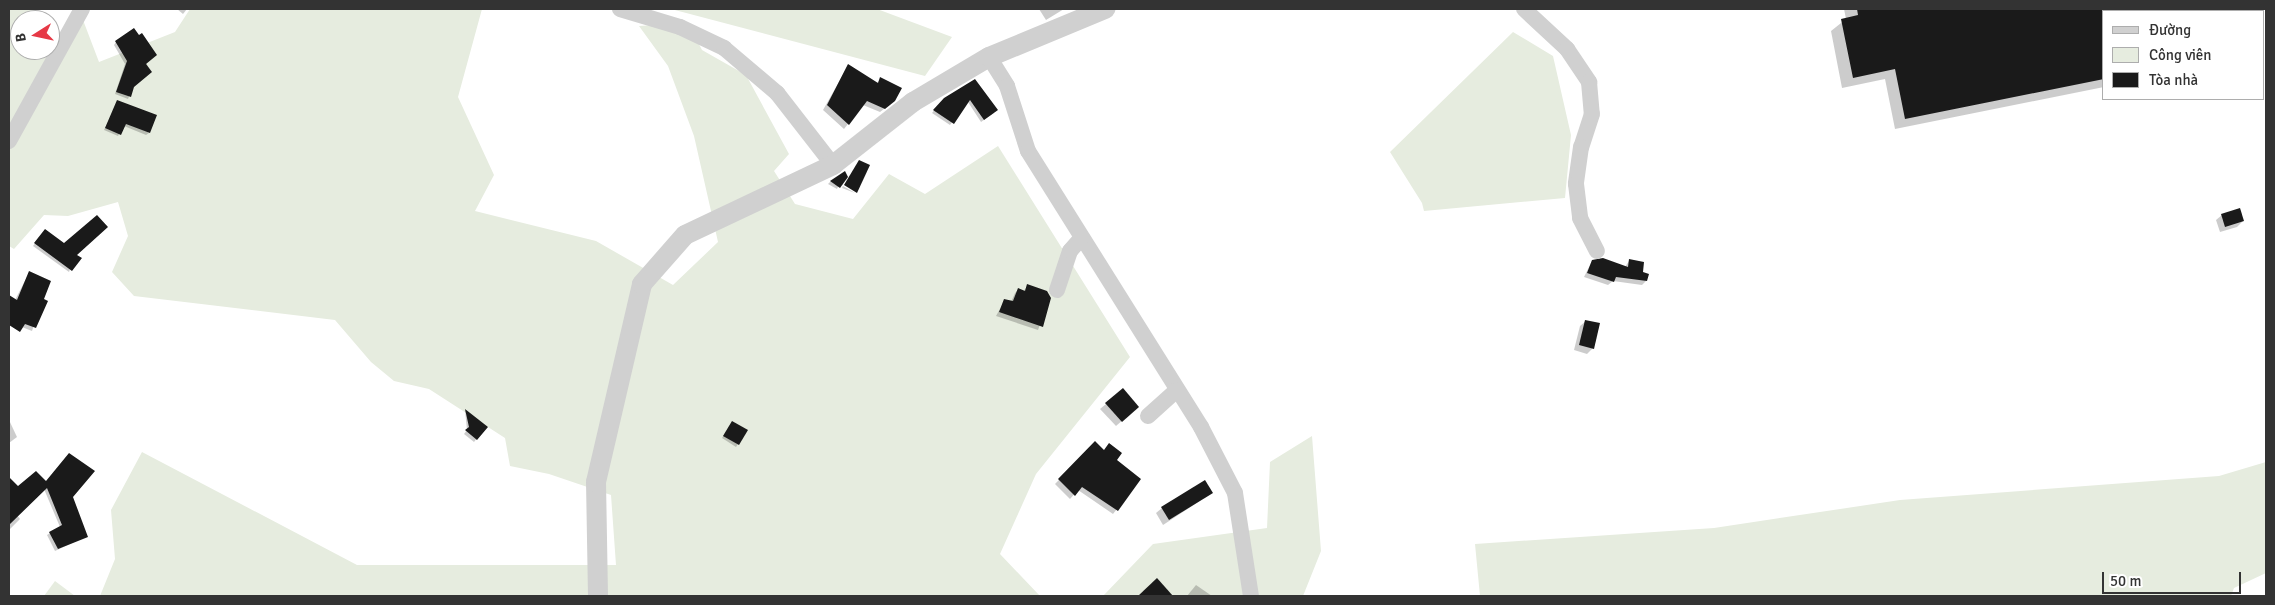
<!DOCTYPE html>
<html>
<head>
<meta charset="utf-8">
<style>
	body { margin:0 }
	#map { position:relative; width:2275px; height:605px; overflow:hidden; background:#fff; font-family:Signika,sans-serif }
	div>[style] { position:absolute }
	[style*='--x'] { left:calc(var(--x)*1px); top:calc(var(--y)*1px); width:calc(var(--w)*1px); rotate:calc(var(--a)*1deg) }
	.green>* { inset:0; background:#e6ecdf }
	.shadow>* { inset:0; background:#0003 }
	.building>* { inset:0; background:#1a1a1a }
	.minor>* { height:16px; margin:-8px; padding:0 8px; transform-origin:8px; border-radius:8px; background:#d0d0d0 }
	.tertiary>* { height:20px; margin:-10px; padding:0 10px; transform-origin:10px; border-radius:10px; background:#d0d0d0 }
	span { translate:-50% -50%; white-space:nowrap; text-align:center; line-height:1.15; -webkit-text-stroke:5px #fff; paint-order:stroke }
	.frame { position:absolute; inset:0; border:10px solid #333; pointer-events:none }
	.legend { position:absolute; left:2102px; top:10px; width:162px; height:90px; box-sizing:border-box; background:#fff; border:1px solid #adadad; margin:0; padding:6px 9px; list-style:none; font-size:15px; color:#333 }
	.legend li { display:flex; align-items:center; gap:10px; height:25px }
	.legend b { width:25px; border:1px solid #adadad }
	.north { position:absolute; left:10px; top:10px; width:50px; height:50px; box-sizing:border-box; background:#fff; border:1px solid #adadad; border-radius:50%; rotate:260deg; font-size:14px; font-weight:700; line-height:20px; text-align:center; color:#333 }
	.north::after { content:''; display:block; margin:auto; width:18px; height:22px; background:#e63946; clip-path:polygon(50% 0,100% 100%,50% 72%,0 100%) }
	.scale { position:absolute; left:2102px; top:572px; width:139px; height:22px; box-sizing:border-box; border:2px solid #333; border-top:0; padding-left:6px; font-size:15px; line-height:18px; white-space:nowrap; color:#333; -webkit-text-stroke:4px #fff; paint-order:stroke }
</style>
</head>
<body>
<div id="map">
	<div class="green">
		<i style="clip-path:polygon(9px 9px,34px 9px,40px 20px,20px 20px,20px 50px,50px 50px,50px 37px,54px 44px,83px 20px,99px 62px,175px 32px,190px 9px,482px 9px,458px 97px,494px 175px,475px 211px,596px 241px,673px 285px,718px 242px,694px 136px,668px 66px,639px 26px,688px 23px,702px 50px,746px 75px,789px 154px,774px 171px,795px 204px,853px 219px,889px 174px,925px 194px,998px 146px,1130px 357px,1036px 474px,1000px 554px,1040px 596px,100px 596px,115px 559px,111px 510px,142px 452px,357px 565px,616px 565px,611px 495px,549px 474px,510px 466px,505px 438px,429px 389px,394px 381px,371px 362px,335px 320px,134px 296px,112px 272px,128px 236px,118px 202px,68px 216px,44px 215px,14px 249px,9px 246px)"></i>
		<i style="clip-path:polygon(671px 9px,877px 9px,952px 37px,925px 76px)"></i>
		<i style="clip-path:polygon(1513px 32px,1553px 56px,1571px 135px,1565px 198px,1424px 211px,1422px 203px,1390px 152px)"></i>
		<i style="clip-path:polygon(1312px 436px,1321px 551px,1303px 596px,1103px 596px,1153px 544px,1267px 528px,1270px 462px)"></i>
		<i style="clip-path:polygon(2266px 462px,2266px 573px,2234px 588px,2231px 596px,1480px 596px,1475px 544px,1714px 528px,1900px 500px,2219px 476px)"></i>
		<i style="clip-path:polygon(55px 581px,75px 596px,44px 596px)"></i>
	</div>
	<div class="shadow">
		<i style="clip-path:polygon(177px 9px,187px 9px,183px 14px)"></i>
		<i style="clip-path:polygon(1039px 9px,1064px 9px,1046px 20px)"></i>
		<i style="clip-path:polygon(1844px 9px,2118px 9px,2119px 11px,2104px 11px,2104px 87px,1895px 129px,1885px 79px,1842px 88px,1831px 31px,1846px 19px)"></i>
		<i style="clip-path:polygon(2144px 9px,2211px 9px,2211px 11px,2145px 11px)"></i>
		<i style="clip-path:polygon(116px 42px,146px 63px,151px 72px,133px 87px,128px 99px,115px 94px,125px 64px,114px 45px)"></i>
		<i style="clip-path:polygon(848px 66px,877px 83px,881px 79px,889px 105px,880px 112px,863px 105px,844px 129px,823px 110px)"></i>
		<i style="clip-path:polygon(975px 80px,994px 113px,981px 122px,968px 102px,950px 125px,932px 113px,941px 102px)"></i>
		<i style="clip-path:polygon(118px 102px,149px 133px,146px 135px,124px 126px,118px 136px,104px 130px)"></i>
		<i style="clip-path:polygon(844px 173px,837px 189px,828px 184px,830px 182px)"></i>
		<i style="clip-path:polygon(843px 186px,855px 193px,842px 188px)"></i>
		<i style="clip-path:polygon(2222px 215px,2243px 221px,2237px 227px,2220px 232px,2216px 220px)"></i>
		<i style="clip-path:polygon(43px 233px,75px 255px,69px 272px,33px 246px)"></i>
		<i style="clip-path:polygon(1592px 261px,1625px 267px,1629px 261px,1646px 281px,1642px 285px,1613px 281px,1608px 285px,1584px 277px)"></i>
		<i style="clip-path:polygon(29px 273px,42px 300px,32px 331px,9px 322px,9px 296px,15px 300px)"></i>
		<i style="clip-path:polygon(1028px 285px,1050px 298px,1038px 330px,996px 316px,1005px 300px,1011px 302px,1015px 293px,1018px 290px,1023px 292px)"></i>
		<i style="clip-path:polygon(1586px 321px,1593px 348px,1587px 354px,1574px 350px,1580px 326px)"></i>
		<i style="clip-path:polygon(1106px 404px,1132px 412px,1116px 426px,1100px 409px)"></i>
		<i style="clip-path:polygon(465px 410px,486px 427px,474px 442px,464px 434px,467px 430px)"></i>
		<i style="clip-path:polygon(9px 420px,17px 437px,9px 443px)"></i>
		<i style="clip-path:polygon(730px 425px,738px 444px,736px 447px,722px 438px)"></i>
		<i style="clip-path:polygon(1095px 443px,1140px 480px,1113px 514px,1078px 490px,1070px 499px,1055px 484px)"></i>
		<i style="clip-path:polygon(12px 481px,18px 488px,46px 483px,71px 496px,87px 536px,55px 551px,47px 535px,60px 527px,44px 489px,17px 515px,20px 519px,9px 530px,9px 484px)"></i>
		<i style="clip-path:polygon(1212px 493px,1163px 525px,1156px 513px,1162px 508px)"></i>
		<i style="clip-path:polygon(1196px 585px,1212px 596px,1187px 596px)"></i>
	</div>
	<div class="building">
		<i style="clip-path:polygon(1857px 9px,2104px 9px,2104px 79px,1905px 119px,1895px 69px,1853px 78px,1841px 19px,1858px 15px)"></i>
		<i style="clip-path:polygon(134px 28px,139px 35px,142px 33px,157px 55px,146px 64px,152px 72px,134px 87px,131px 97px,116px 92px,127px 61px,115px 41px)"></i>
		<i style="clip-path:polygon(848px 64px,878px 83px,880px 77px,902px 88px,895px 101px,885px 109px,867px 101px,849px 125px,827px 105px)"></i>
		<i style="clip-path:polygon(975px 79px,998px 110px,984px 120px,970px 100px,954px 124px,933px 110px,944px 98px)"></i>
		<i style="clip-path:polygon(117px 100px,157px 115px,150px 133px,126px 124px,121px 135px,105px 128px)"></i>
		<i style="clip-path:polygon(859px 160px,870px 165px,857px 193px,844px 185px)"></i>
		<i style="clip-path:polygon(845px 171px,848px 177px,840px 188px,830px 181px)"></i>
		<i style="clip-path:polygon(2240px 208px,2244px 221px,2225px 227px,2221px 214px)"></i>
		<i style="clip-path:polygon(97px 215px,108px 227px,77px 255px,82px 258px,72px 271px,34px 243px,45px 229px,64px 243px)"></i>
		<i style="clip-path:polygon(1603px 258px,1628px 267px,1629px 259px,1644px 262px,1643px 272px,1649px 274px,1647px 281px,1616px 277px,1614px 282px,1587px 273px,1592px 260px)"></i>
		<i style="clip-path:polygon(29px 271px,51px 281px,44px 299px,48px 301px,36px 328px,25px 324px,20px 332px,9px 325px,9px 295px,17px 300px)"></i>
		<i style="clip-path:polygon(1027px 284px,1047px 291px,1051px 298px,1043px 327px,999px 312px,1004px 299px,1013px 301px,1018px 288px,1025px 291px)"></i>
		<i style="clip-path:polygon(1585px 320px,1600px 323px,1594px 349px,1579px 345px)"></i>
		<i style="clip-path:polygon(1123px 388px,1139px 407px,1122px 422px,1105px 403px)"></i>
		<i style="clip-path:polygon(465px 409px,488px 427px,477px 440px,465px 430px,469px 427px)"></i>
		<i style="clip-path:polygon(732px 421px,748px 430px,739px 445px,723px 436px)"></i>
		<i style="clip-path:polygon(1095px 441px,1104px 450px,1109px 443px,1122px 453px,1117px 460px,1141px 479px,1118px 511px,1082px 487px,1075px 496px,1058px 479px)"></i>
		<i style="clip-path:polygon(69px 453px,95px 471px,73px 497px,88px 537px,58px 549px,49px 532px,62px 525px,47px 488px,9px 525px,9px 477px,18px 486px,36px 471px,46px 481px)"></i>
		<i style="clip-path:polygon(1205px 480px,1213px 493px,1169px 520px,1161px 507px)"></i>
		<i style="clip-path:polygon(1157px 578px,1173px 596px,1138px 596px)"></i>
	</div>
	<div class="minor">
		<i style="--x:620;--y:9;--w:63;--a:16.7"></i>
		<i style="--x:680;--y:27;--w:49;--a:25.5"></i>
		<i style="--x:724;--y:48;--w:70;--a:40.3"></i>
		<i style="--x:777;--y:93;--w:91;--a:52.1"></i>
		<i style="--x:1524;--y:9;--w:59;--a:42.9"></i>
		<i style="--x:1567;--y:49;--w:40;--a:56"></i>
		<i style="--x:1589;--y:82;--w:32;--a:85"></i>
		<i style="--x:1592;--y:114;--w:35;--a:108"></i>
		<i style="--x:1581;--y:147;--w:37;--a:98"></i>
		<i style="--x:1576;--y:184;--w:34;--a:83"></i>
		<i style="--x:1580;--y:218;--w:37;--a:63"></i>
		<i style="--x:989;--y:57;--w:34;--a:58"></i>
		<i style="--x:1007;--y:86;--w:68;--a:72.1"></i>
		<i style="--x:1028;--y:151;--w:326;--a:57.9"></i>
		<i style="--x:1201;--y:427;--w:74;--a:62.7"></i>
		<i style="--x:1235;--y:493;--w:104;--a:81.2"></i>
		<i style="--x:9;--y:141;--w:151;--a:-61.1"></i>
		<i style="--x:1057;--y:290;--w:41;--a:-71.6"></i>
		<i style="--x:1070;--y:251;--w:18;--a:-49"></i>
		<i style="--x:1148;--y:416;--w:39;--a:-42"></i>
	</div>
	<div class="tertiary">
		<i style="--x:598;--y:596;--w:114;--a:-91"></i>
		<i style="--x:596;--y:482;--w:203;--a:-76.9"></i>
		<i style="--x:642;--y:284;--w:65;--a:-48.7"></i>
		<i style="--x:685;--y:235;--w:164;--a:-25.3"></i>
		<i style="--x:833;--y:165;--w:102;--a:-38.2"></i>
		<i style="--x:913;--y:102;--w:88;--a:-30.6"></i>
		<i style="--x:989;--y:57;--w:126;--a:-22.5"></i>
	</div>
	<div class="frame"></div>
	<ul class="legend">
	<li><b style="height:6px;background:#d0d0d0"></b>Đường</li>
	<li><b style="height:14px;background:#e6ecdf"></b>Công viên</li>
	<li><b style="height:14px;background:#1a1a1a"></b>Tòa nhà</li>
	</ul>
	<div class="north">B</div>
	<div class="scale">50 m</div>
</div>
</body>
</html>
